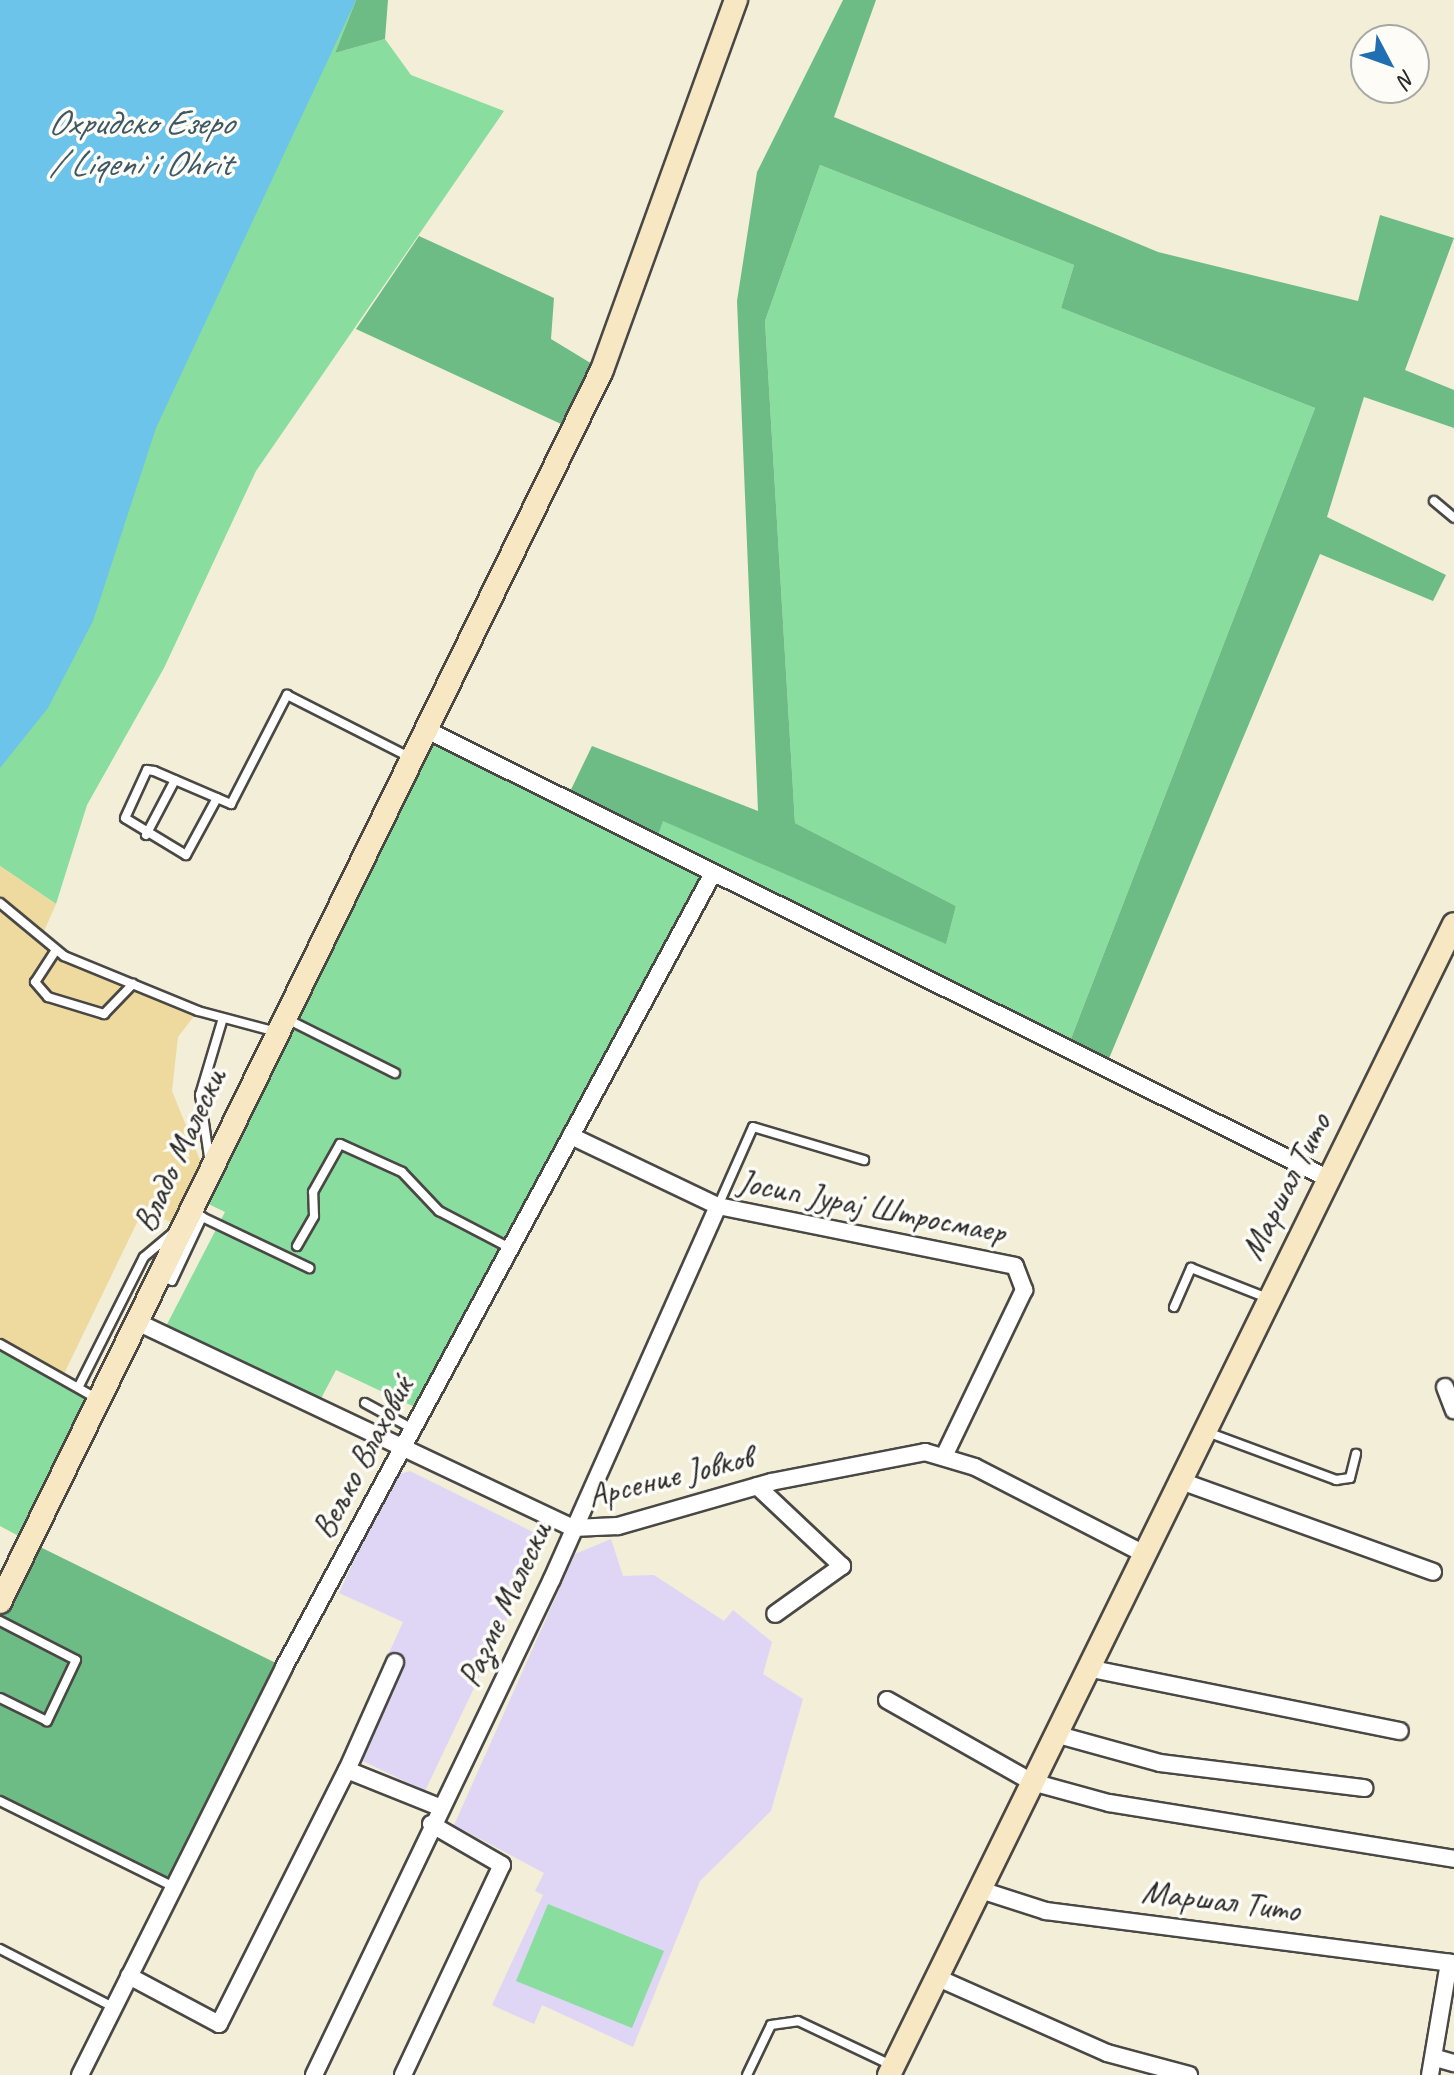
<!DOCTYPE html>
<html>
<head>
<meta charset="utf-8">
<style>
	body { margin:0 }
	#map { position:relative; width:1454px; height:2075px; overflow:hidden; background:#f2eed8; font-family:Caveat,sans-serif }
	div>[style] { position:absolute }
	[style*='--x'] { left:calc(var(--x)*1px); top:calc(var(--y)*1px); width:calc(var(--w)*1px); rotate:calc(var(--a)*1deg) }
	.built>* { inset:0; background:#dfd5f5 }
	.green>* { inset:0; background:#89dd9e }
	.forest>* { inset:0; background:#6ebc85 }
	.sand>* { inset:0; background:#eeda9e }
	.water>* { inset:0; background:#6dc4ea }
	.roads { filter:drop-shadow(2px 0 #494845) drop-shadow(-2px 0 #494845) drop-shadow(0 2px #494845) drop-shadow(0 -2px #494845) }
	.lane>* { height:8px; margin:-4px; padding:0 4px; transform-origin:4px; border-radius:4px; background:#fff }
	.street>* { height:16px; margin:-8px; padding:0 8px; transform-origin:8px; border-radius:8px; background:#fff }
	.secondary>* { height:22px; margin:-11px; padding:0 11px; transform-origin:11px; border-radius:11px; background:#f7e8c3 }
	span { translate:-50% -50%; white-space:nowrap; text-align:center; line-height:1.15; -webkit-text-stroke:7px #fdfcf7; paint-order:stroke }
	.street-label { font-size:34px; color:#2b2b2b }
	.water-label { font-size:36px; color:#3f5964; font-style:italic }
	.north { position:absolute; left:1350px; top:24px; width:80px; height:80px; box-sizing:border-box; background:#fdfcf7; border:2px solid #a9a8a5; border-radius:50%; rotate:131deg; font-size:22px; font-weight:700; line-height:32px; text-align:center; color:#2b2b2b }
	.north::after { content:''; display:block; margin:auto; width:28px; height:36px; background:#1f6fb2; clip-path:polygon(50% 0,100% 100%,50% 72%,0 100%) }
</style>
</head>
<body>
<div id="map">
	<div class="built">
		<i style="clip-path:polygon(410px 1471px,533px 1532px,540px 1549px,425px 1791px,344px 1752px,403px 1622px,339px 1593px,393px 1476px)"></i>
		<i style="clip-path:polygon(611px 1539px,623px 1576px,654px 1575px,724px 1621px,733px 1610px,772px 1642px,763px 1674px,803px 1699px,771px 1811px,700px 1881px,633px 2047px,542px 2005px,534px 2024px,492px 2005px,543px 1895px,535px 1891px,544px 1873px,454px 1825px,575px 1554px)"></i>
	</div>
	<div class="green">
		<i style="clip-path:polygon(0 0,356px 0,335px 53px,385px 39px,411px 75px,504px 111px,256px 471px,164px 668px,87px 805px,56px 904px,0 866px)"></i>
		<i style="clip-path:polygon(820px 165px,1074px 265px,1061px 308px,1315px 408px,1067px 1049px,712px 876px,421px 1410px,336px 1370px,316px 1408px,162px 1334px,225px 1212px,194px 1197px,425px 729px,654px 845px,663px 820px,946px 943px,956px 906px,795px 823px,765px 321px)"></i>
		<i style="clip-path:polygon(0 1344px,63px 1376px,59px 1385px,96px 1398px,28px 1541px,0 1526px)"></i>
		<i style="clip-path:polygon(548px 1904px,664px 1951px,632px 2028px,516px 1981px)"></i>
	</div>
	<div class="forest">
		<i style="clip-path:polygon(356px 0,388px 0,385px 39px,335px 53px)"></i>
		<i style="clip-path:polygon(843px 0,876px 0,834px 117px,1158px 252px,1358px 301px,1380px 215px,1454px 238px,1405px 370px,1454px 390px,1454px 428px,1364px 397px,1327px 517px,1446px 575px,1433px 601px,1320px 554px,1105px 1068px,1067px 1049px,1315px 408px,1061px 308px,1074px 265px,820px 165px,765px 321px,795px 823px,956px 906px,946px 944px,663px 821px,654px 846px,565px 802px,592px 746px,758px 811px,737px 301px,757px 172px)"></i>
		<i style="clip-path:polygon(419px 236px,554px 298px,551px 339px,602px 370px,574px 430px,356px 329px)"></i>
		<i style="clip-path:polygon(28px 1541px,284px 1667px,172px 1886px,0 1801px,0 1602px)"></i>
	</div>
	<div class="sand">
		<i style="clip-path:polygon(0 866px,56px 904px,41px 938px,64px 956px,198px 1011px,178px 1037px,172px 1091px,206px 1175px,180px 1226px,143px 1210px,63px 1376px,0 1344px)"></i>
	</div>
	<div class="water">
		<i style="clip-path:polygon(0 0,356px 0,156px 428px,93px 621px,48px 708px,0 768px)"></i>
	</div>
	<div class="roads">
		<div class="lane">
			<i style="--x:1434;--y:501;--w:26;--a:40"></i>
			<i style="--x:217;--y:798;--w:65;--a:118.5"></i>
			<i style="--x:186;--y:855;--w:71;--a:-148.8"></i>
			<i style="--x:125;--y:818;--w:53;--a:-65.4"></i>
			<i style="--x:147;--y:770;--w:7;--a:8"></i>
			<i style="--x:154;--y:771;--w:84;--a:23.2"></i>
			<i style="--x:231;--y:804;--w:123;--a:-62.8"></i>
			<i style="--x:287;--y:695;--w:137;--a:26.9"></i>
			<i style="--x:146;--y:835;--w:62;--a:-62.2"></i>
			<i style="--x:0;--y:903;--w:83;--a:39.6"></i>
			<i style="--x:64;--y:956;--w:145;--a:22.3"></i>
			<i style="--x:198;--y:1011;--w:78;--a:14.9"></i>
			<i style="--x:56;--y:950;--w:38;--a:123"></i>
			<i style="--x:35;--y:982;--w:20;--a:49"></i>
			<i style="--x:48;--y:997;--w:59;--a:16.9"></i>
			<i style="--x:104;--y:1014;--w:42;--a:-46"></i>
			<i style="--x:285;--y:1018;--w:123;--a:26.6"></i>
			<i style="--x:210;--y:1164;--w:70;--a:-98.2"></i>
			<i style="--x:200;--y:1095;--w:80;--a:-73.4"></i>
			<i style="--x:718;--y:1206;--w:86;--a:-66.1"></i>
			<i style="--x:753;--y:1127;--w:116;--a:16.6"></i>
			<i style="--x:297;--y:1246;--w:34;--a:-60"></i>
			<i style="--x:314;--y:1216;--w:24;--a:-92"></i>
			<i style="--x:313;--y:1192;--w:55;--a:-60.6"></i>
			<i style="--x:340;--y:1144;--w:68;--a:24.3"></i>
			<i style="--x:402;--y:1172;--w:54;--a:46.5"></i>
			<i style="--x:439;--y:1211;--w:80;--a:27.5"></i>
			<i style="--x:163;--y:1276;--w:10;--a:29"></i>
			<i style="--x:172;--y:1281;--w:71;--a:-64.9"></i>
			<i style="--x:202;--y:1217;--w:119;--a:25.5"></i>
			<i style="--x:1174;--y:1307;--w:43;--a:-66.4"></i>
			<i style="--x:1191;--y:1268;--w:82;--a:21.5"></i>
			<i style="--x:0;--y:1344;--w:110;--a:29.4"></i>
			<i style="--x:79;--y:1386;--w:144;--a:-63.3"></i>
			<i style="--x:144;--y:1257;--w:35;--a:-40"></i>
			<i style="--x:365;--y:1403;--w:52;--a:28.5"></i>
			<i style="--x:1207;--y:1432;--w:138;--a:20.4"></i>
			<i style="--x:1336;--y:1480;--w:14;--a:-8"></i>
			<i style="--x:1350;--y:1478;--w:25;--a:-76"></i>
			<i style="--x:0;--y:1621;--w:85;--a:27.2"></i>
			<i style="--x:76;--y:1660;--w:68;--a:115.4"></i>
			<i style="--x:47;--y:1721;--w:52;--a:-153.9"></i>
			<i style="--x:0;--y:1801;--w:192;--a:26.3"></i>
			<i style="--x:0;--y:1949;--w:127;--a:27.2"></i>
			<i style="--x:747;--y:2075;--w:55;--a:-64.4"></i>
			<i style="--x:771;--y:2025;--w:27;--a:-8"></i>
			<i style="--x:798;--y:2021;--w:105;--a:25.3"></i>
		</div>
		<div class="street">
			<i style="--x:425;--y:729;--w:1008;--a:26.46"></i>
			<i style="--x:571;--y:1136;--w:163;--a:25.5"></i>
			<i style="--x:718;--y:1206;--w:303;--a:11.4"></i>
			<i style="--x:1015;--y:1266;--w:26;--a:69"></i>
			<i style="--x:1024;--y:1290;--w:182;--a:115.7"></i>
			<i style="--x:135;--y:1321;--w:484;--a:25.3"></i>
			<i style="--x:573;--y:1528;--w:45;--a:-2.5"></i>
			<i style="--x:618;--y:1526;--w:159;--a:-16"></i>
			<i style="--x:771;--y:1482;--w:157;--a:-11"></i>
			<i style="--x:925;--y:1452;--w:52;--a:16.7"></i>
			<i style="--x:975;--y:1467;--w:188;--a:27.2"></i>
			<i style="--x:1445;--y:1387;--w:25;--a:69"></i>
			<i style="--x:1178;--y:1480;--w:271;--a:19.8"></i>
			<i style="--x:757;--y:1486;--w:117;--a:43.3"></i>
			<i style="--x:842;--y:1566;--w:82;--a:144.4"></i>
			<i style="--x:1087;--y:1668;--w:319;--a:11.4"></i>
			<i style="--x:887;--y:1700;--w:167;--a:29.5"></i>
			<i style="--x:1032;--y:1782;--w:80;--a:15.3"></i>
			<i style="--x:1109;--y:1803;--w:350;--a:9.2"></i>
			<i style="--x:1055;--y:1734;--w:109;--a:15.4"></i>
			<i style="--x:1160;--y:1763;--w:206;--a:7"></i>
			<i style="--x:347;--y:1770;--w:118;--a:-66"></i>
			<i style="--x:981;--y:1890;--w:68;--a:17.9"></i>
			<i style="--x:1046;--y:1911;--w:411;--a:7.3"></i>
			<i style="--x:129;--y:1976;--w:102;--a:28.1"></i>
			<i style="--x:219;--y:2024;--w:284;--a:-63.3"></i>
			<i style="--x:347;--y:1770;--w:99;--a:21.9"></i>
			<i style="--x:938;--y:1978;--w:185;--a:23.9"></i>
			<i style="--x:1107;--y:2053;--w:85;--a:15"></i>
			<i style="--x:1436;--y:2058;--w:19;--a:16"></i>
			<i style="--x:80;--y:2075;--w:456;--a:-63.4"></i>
			<i style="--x:284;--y:1667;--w:900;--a:-61.61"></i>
			<i style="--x:314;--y:2075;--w:550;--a:-64.37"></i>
			<i style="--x:552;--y:1579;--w:408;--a:-66"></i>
			<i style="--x:403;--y:2075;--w:232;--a:-64.8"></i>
			<i style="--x:502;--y:1865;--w:82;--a:-150"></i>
			<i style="--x:1430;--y:2075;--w:114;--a:-80.4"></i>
		</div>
		<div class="secondary">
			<i style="--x:0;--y:1602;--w:1371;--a:-63.96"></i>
			<i style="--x:602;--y:370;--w:394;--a:-70.1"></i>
			<i style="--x:889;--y:2075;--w:1282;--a:-63.85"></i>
		</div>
	</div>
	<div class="street-label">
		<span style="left:179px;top:1150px;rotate:-65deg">Владо Малески</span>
		<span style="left:1285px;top:1186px;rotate:-63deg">Маршал Тито</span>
		<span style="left:872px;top:1206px;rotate:11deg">Јосип Јурај Штросмаер</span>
		<span style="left:362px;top:1457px;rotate:-62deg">Вељко Влаховиќ</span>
		<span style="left:670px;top:1476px;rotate:-14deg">Арсение Јовков</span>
		<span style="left:504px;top:1604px;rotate:-65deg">Разме Малески</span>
		<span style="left:1221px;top:1900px;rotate:7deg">Маршал Тито</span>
	</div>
	<div class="water-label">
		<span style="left:140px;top:143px">Охридско Езеро<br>/ Liqeni i Ohrit</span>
	</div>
	<div class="north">N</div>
</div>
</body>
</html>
